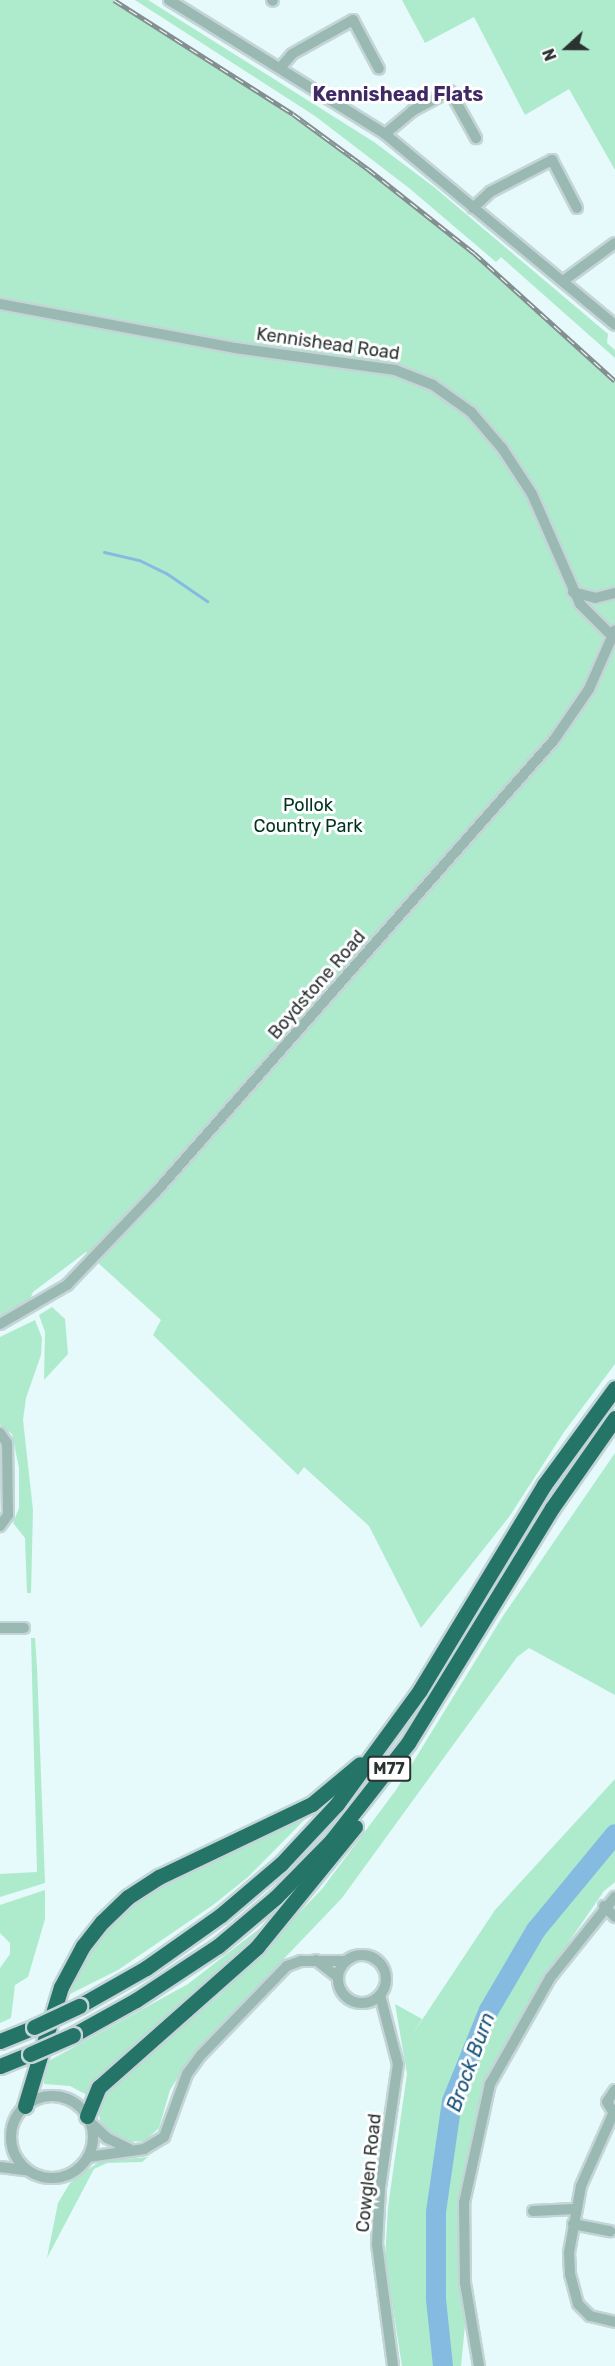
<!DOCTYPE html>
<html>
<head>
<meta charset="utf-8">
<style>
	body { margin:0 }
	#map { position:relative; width:615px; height:2366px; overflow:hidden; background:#e6f9fb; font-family:Rubik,sans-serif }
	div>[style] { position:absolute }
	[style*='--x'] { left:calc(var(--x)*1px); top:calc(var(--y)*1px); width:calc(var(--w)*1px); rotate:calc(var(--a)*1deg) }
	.green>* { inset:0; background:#aeebcc }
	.stream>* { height:3px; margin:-1.5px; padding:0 1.5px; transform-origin:1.5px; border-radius:1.5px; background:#86bbe1 }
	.river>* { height:20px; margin:-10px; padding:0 10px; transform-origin:10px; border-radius:10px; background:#86bbe1 }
	.roads { filter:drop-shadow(2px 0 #c4d5d7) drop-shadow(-2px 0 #c4d5d7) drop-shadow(0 2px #c4d5d7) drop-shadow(0 -2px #c4d5d7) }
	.minor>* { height:10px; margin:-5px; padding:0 5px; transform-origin:5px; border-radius:5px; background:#9ab9b3 }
	.minor>.ring { margin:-5px; padding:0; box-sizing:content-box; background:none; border:10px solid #9ab9b3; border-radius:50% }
	.highway>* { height:15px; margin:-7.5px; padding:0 7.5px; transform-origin:7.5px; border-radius:7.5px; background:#257468 }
	.rail>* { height:5px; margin-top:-2.5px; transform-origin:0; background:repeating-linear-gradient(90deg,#fff 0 9px,#838f90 0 18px); box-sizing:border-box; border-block:2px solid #838f90 }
	.bridges { filter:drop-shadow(2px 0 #c4d5d7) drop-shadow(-2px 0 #c4d5d7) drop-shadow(0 2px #c4d5d7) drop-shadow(0 -2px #c4d5d7) }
	.highway-bridge>* { height:15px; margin:-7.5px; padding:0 7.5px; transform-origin:7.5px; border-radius:7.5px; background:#257468 }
	span { translate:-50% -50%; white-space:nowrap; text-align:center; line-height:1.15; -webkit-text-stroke:6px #fff; paint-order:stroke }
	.shield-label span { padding:2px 4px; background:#fff; border:2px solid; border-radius:4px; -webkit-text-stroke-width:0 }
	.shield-label { font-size:16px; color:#2b3232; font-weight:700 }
	.street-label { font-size:18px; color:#2b3232 }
	.park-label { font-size:18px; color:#003420 }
	.neighbourhood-label { font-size:20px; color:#402a65; font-weight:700 }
	.water-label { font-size:20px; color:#17557a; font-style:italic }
	.north { position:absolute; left:537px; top:18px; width:60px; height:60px; -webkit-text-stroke:4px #fff; paint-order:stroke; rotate:249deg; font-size:16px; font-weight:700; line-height:24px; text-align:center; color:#2b3232 }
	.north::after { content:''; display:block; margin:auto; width:21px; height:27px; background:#2b3232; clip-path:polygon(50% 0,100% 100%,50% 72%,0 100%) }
</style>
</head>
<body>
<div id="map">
	<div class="green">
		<i style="clip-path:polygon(0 0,114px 0,170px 34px,368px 169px,474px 253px,615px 381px,615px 1364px,564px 1432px,509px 1517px,421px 1628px,369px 1526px,304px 1467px,298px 1475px,153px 1335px,161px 1320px,86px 1252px,33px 1292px,28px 1304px,0 1315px)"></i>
		<i style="clip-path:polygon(135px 0,148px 0,374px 142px,434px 187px,608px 334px,607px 343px,615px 350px,615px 358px,501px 257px,496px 262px,409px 188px,315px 116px)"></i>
		<i style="clip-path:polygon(402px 0,615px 0,615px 170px,569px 89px,525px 115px,474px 17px,425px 43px)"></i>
		<i style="clip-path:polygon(52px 1307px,65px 1319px,68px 1354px,44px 1380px,45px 1332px,39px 1315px)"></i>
		<i style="clip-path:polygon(35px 1320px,42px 1338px,41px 1355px,26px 1398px,23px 1420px,33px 1510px,31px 1593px,27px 1593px,25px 1538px,13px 1523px,19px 1508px,19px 1468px,12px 1434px,0 1425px,0 1337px)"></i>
		<i style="clip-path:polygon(615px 1453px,615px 1695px,529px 1648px,517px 1657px,342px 1898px,192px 2055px,170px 2090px,159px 2128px,145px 2141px,127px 2142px,114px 2137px,101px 2124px,97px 2106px,104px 2093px,220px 1995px,322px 1889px,396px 1790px,503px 1616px)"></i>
		<i style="clip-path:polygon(31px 1638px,35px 1638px,37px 1667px,45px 1883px,0 1897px,0 1874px,37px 1872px)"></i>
		<i style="clip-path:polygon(615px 1779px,615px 1882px,604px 1891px,548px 1972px,496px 2079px,472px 2189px,470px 2274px,461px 2366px,402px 2366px,385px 2258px,388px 2207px,407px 2074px,395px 2004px,422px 2019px,412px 2035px,495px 1910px)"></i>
		<i style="clip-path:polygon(311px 1813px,248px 1877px,213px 1905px,118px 1970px,68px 1995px,78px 1966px,95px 1941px,109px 1923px,135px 1900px)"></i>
		<i style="clip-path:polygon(45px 1890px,45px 1919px,28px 1977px,15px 1985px,11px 2018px,0 2023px,0 1968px,10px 1954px,10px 1943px,0 1933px,0 1905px)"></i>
		<i style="clip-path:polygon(277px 1915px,191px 2003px,95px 2080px,87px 2095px,70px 2086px,44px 2084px,45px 2063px,188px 1984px)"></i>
		<i style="clip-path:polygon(148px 2157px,142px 2162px,107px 2163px,94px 2169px,47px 2258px,58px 2203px,70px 2183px,100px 2161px)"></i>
	</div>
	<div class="stream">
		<i style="--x:104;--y:552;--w:36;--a:13"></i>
		<i style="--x:139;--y:560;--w:30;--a:26"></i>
		<i style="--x:166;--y:573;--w:50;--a:34.3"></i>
	</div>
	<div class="river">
		<i style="--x:443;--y:2366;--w:67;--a:-96"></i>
		<i style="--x:436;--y:2299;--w:87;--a:-90"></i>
		<i style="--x:436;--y:2212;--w:112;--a:-81.8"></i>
		<i style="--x:452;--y:2101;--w:98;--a:-67.9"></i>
		<i style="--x:489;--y:2010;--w:93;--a:-59.6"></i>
		<i style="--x:536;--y:1930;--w:124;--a:-50.5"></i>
	</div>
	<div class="roads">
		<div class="minor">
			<i style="--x:169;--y:0;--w:254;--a:31.8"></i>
			<i style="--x:385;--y:134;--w:299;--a:39.7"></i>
			<i style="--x:272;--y:0;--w:1;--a:45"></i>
			<i style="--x:280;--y:68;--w:18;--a:-49"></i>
			<i style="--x:292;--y:54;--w:70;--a:-29.1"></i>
			<i style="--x:353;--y:20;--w:55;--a:62"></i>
			<i style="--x:385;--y:134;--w:35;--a:-40"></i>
			<i style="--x:412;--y:111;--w:43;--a:-27.8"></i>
			<i style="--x:450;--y:91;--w:54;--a:61"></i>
			<i style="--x:473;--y:208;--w:23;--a:-43"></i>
			<i style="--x:490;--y:192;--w:70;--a:-27.3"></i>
			<i style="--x:552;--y:160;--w:54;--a:62.5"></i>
			<i style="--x:563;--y:281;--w:64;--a:-36.2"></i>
			<i style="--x:0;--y:304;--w:239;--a:10.6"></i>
			<i style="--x:235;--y:348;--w:162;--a:7.8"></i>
			<i style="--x:395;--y:370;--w:41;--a:21.5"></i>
			<i style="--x:433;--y:385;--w:47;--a:35.4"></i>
			<i style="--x:471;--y:412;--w:48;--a:49.3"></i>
			<i style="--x:502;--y:448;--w:55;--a:56.9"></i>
			<i style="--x:532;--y:494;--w:120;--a:66.4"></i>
			<i style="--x:580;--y:604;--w:49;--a:45"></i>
			<i style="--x:573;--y:592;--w:23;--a:15"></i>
			<i style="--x:595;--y:598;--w:21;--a:-14"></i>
			<i style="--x:0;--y:1324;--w:78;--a:-30.2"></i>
			<i style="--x:67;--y:1285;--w:129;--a:-46.3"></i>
			<i style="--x:156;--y:1192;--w:602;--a:-48.64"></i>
			<i style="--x:554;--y:740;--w:62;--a:-55.5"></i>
			<i style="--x:589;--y:689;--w:64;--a:-66.2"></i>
			<i style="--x:0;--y:1433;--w:12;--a:55"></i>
			<i style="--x:7;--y:1443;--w:72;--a:89.2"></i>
			<i style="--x:8;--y:1515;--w:14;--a:126"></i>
			<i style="--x:0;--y:1628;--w:24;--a:0"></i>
			<i style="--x:604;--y:1906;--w:16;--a:45"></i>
			<i class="ring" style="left:338px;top:1955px;width:38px;height:38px"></i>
			<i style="--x:316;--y:1960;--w:28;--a:38"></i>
			<i style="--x:380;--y:1995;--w:71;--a:75.4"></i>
			<i style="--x:398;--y:2064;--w:125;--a:98.3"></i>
			<i style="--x:380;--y:2188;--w:56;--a:93.1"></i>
			<i style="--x:377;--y:2244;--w:123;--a:82.5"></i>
			<i style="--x:615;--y:2090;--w:14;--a:124"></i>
			<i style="--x:607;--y:2102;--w:15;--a:58"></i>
			<i class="ring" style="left:11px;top:2096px;width:72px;height:72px"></i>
			<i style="--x:613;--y:2114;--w:79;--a:114"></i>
			<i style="--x:581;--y:2186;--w:68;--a:100.2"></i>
			<i style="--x:569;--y:2253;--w:21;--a:87"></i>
			<i style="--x:570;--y:2274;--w:31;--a:75"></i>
			<i style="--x:578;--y:2304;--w:17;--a:45"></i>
			<i style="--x:590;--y:2316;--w:26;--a:13"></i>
			<i style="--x:91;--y:2123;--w:22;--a:43"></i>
			<i style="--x:107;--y:2138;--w:25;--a:26"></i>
			<i style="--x:88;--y:2157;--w:57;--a:-8.1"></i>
			<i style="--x:144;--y:2149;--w:23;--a:-31"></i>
			<i style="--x:164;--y:2137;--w:67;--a:-69.9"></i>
			<i style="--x:187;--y:2074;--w:24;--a:-54"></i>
			<i style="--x:201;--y:2055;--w:124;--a:-46"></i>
			<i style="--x:287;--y:1966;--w:15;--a:-20"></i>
			<i style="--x:301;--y:1961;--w:45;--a:0"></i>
			<i style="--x:0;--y:2167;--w:26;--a:7"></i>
			<i style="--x:533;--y:2211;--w:42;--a:-2.7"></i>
			<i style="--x:573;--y:2224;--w:38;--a:11"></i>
			<i style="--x:479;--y:2366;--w:84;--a:-99.6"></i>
			<i style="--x:465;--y:2283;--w:80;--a:-90.7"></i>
			<i style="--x:464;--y:2203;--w:122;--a:-77.7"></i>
			<i style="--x:490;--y:2084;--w:122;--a:-60.5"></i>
			<i style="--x:550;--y:1978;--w:104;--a:-51.3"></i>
		</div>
		<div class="highway">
			<i style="--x:79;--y:2006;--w:77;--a:-29.6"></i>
			<i style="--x:146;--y:1968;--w:92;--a:-35.2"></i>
			<i style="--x:221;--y:1915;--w:79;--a:-40.4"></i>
			<i style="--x:281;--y:1864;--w:82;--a:-47"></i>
			<i style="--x:337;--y:1804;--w:141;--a:-53.9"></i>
			<i style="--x:420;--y:1690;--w:240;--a:-58.8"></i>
			<i style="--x:544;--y:1485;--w:120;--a:-53.8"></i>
			<i style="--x:73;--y:2035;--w:72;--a:-29.1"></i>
			<i style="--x:136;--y:2000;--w:98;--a:-33.4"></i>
			<i style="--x:218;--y:1946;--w:76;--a:-40.2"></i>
			<i style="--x:276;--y:1897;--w:80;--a:-45.5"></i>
			<i style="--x:332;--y:1840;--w:123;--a:-51.9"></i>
			<i style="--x:408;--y:1743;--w:276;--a:-58.5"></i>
			<i style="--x:552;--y:1508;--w:110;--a:-55"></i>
			<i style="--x:0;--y:2041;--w:37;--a:-22"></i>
			<i style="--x:0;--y:2066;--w:32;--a:-22"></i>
			<i style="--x:25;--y:2106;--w:124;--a:-73.2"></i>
			<i style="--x:61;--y:1987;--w:47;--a:-61.8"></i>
			<i style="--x:83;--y:1946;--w:31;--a:-52"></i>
			<i style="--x:102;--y:1922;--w:36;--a:-44"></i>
			<i style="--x:128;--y:1897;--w:37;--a:-33"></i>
			<i style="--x:159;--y:1877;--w:170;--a:-25.5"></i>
			<i style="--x:312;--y:1804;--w:62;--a:-39.8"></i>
			<i style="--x:87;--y:2116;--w:31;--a:-68"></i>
			<i style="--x:99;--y:2087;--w:211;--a:-41.5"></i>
			<i style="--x:257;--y:1947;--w:155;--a:-50.8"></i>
		</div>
	</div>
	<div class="rail">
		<i style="--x:114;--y:0;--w:212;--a:32.5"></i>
		<i style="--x:293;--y:114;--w:93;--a:36.3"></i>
		<i style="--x:368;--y:169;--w:135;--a:38.4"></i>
		<i style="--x:474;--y:253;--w:190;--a:42.2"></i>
	</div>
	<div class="bridges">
		<div class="highway-bridge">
			<i style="--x:34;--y:2027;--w:50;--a:-25"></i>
			<i style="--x:30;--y:2054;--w:47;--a:-23.8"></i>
		</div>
	</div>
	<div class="shield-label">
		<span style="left:389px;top:1769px">M77</span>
	</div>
	<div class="street-label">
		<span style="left:328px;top:344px;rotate:8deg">Kennishead Road</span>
		<span style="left:317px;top:985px;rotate:-49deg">Boydstone Road</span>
		<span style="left:369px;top:2173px;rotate:-84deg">Cowglen Road</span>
	</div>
	<div class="park-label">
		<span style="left:308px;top:816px">Pollok<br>Country Park</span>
	</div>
	<div class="neighbourhood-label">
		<span style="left:398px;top:94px">Kennishead Flats</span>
	</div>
	<div class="water-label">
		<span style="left:471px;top:2062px;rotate:-70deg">Brock Burn</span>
	</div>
	<div class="north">N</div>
</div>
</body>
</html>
